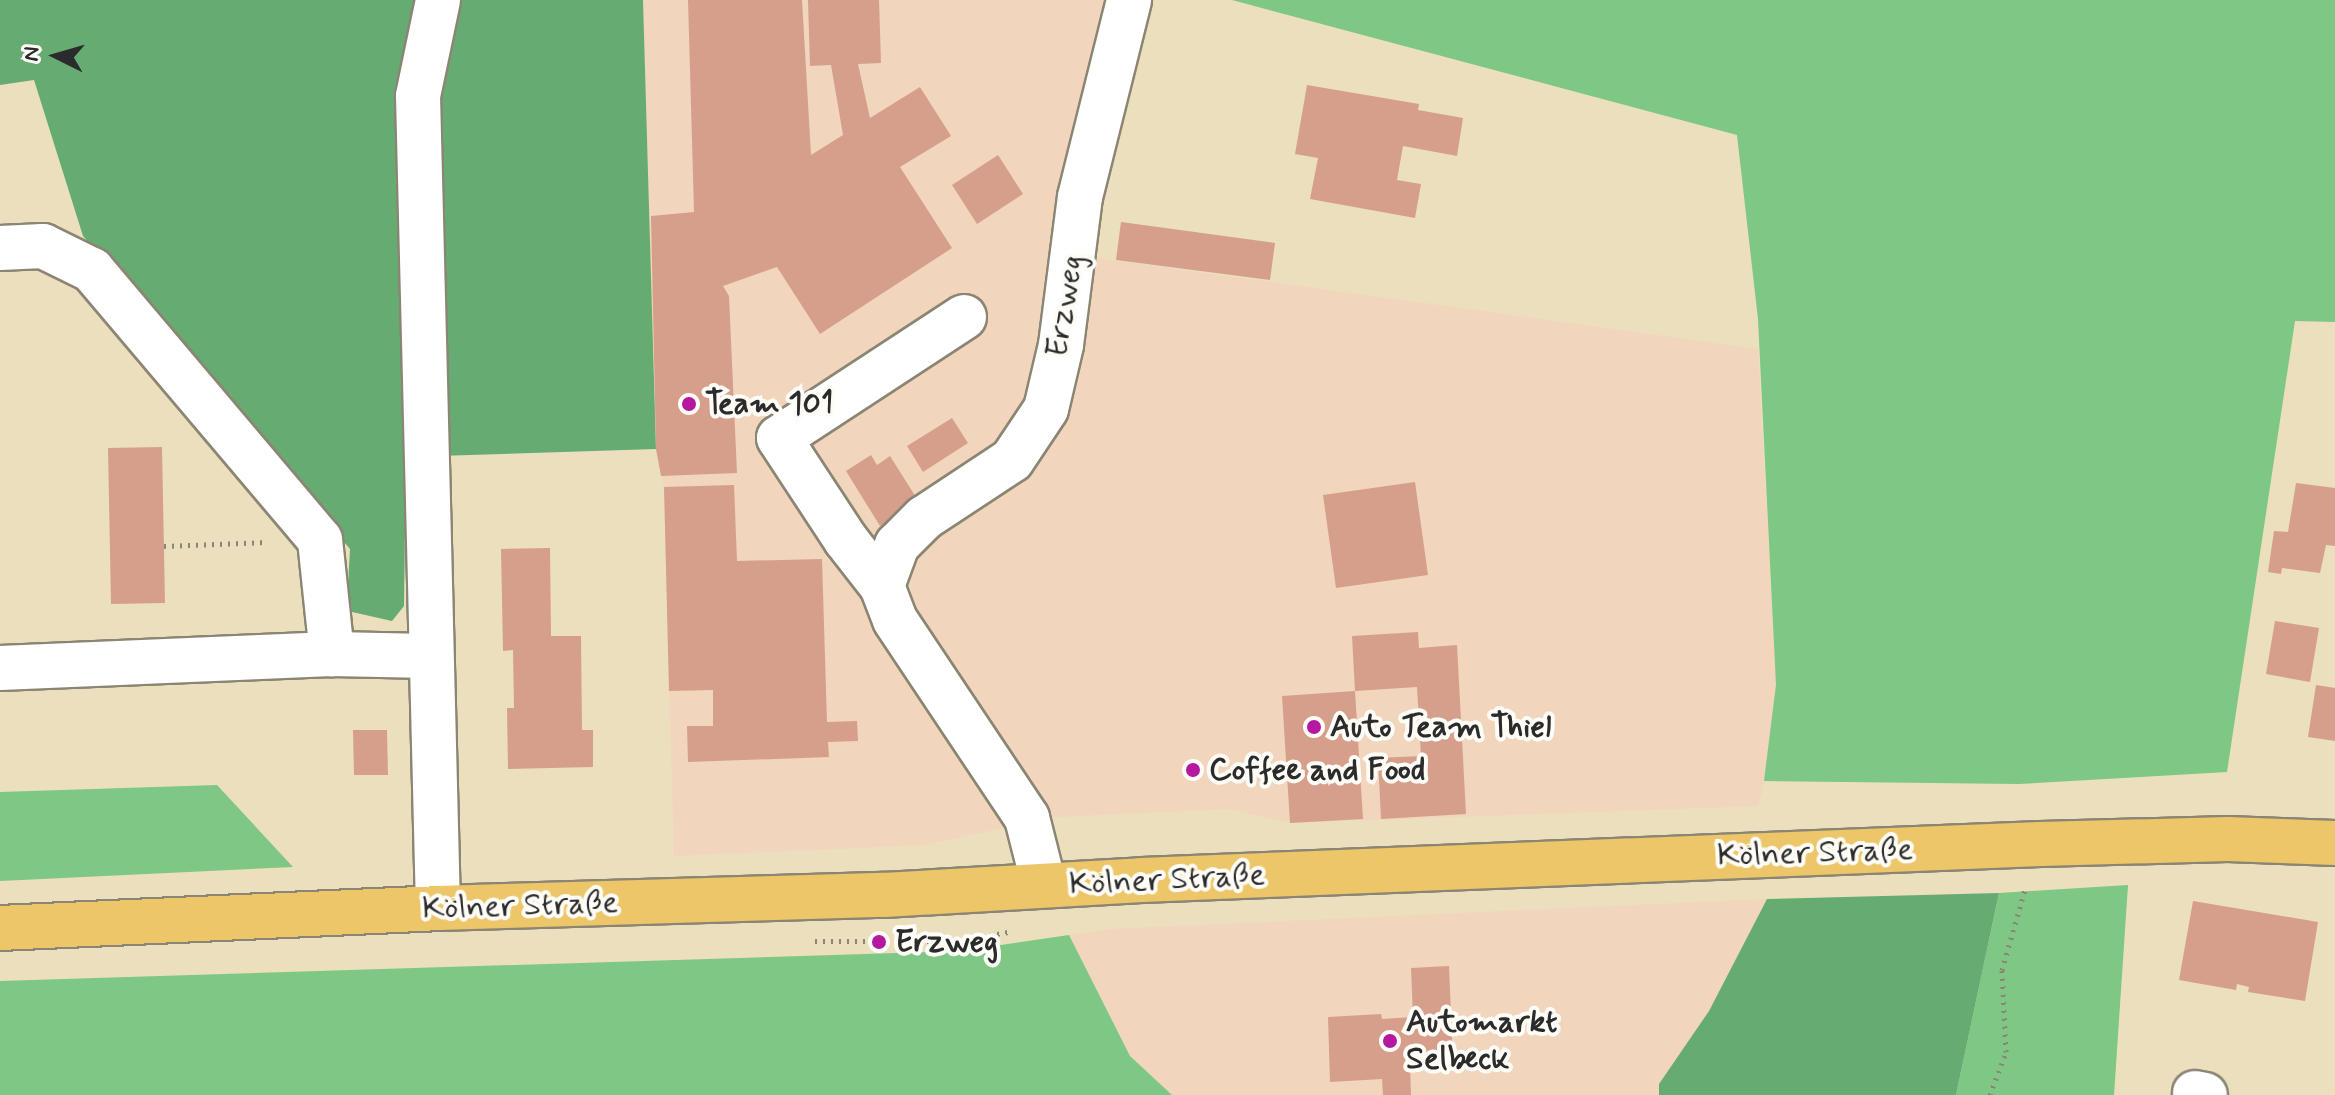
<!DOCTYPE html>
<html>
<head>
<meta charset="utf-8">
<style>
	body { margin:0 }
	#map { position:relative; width:2335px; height:1095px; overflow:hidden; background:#ebdfbd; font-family:Mynerve,sans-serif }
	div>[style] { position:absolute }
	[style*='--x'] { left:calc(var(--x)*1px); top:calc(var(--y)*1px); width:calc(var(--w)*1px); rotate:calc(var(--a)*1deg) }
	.built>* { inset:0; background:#f1d5bd }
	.green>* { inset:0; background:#7ec784 }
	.forest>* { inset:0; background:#66ac72 }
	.building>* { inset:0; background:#d69f8b }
	.path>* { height:5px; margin-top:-2.5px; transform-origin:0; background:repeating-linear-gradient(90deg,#8b8574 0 2px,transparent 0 8px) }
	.roads { filter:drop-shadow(2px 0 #8b8574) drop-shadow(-2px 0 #8b8574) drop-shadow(0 2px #8b8574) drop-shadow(0 -2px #8b8574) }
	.minor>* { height:44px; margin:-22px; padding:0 22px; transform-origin:22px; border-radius:22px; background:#fff }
	.major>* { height:44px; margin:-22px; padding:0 22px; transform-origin:22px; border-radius:22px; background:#ecc669 }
	.dots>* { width:22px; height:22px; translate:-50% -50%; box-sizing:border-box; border:4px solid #fdfcf7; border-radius:50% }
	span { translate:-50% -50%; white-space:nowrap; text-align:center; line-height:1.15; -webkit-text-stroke:8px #fdfcf7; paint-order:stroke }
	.street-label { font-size:32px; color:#2b2b2b }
	.poi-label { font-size:32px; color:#2b2b2b; font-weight:700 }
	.left { translate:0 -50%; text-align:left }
	.north { position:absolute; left:16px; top:16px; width:80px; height:80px; -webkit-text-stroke:6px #fdfcf7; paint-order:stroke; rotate:275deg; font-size:22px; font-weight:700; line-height:32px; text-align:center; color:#2b2b2b }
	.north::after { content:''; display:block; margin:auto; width:28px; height:36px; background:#2b2b2b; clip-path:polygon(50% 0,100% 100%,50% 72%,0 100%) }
</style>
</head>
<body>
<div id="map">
	<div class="built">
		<i style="clip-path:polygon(643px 0,1142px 0,1074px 255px,1758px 349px,1776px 685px,1767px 772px,1758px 806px,1290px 823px,1229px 809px,1056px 817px,924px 845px,674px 856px,664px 487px,656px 449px)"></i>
		<i style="clip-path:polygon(1767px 899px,1709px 1011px,1659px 1084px,1659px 1095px,1172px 1095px,1130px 1056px,1069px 935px,1111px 929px)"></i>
	</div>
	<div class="green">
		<i style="clip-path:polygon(1232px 0,2335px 0,2335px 322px,2295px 321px,2227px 772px,2019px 784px,1764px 781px,1776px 685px,1758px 319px,1737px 135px)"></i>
		<i style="clip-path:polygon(217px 785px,293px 867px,0 881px,0 792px)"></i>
		<i style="clip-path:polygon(2128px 885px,2114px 1095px,1956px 1095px,1999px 893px)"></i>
		<i style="clip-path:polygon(1069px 935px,1130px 1056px,1172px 1095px,0 1095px,0 981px,960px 951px)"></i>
	</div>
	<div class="forest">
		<i style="clip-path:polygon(0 0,643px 0,656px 449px,406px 457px,404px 606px,392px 621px,352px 612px,348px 586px,350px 549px,83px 236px,34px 80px,0 85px)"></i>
		<i style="clip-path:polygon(1999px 893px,1956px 1095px,1659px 1095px,1659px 1084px,1709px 1011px,1767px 899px)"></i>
	</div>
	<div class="building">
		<i style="clip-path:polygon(688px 0,802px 0,811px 155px,843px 135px,831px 65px,810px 66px,808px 0,879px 0,881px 63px,858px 64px,870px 118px,920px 87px,951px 136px,900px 167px,952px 248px,820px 334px,777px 267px,723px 286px,729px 296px,737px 473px,661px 476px,656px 449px,651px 216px,694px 212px)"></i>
		<i style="clip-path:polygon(1307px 85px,1419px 104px,1418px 110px,1463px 118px,1457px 156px,1403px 146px,1397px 180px,1421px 184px,1415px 218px,1310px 199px,1318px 158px,1295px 154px)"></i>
		<i style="clip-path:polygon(998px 155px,1023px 194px,977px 224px,952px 185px)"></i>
		<i style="clip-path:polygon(1121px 222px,1275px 243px,1270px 280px,1116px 260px)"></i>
		<i style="clip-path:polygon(952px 418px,968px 443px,923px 472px,907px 446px)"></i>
		<i style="clip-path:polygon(162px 447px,165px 603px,111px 604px,108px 448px)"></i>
		<i style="clip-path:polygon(871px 455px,877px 465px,890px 456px,919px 502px,880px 526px,846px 471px)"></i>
		<i style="clip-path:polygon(1415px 482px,1428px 575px,1336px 588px,1323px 495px)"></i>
		<i style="clip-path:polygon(2296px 483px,2335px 488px,2335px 546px,2326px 545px,2320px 573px,2282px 568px,2281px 574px,2268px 572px,2274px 531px,2288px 532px)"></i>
		<i style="clip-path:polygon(734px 485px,737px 561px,822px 559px,827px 722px,857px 721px,858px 741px,828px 742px,829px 757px,688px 762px,687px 726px,713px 726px,713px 690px,669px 691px,664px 487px)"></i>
		<i style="clip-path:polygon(550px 548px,551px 636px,581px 636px,582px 730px,593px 730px,593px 767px,508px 769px,507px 708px,514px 708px,513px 650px,503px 651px,501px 549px)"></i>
		<i style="clip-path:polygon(2275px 621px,2319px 628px,2310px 682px,2266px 674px)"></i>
		<i style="clip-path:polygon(1418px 632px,1419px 648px,1457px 645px,1466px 814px,1381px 819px,1378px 758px,1421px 756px,1417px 687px,1355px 691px,1352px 636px)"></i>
		<i style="clip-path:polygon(2316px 685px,2335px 688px,2335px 741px,2308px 737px)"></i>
		<i style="clip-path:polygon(1355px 691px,1363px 819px,1290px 823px,1282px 696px)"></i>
		<i style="clip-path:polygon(353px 730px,387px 730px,388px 775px,354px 775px)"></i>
		<i style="clip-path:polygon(2193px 901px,2318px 922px,2305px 1001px,2248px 992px,2249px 987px,2237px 984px,2236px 990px,2179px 980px)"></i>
		<i style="clip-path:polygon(1449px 966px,1453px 1063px,1410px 1065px,1411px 1095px,1383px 1095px,1382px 1079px,1330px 1082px,1328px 1017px,1381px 1014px,1382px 1019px,1413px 1017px,1411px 968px)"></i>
	</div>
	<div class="path">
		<i style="--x:164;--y:546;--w:103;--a:-2.2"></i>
		<i style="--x:815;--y:941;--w:143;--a:0"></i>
		<i style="--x:958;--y:941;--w:51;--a:-10.2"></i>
		<i style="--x:1990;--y:1095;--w:46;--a:-69.6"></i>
		<i style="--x:2006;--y:1052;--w:82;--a:-92.8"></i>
		<i style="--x:2002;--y:970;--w:87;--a:-74.1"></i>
	</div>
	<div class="roads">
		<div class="minor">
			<i style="--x:0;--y:248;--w:43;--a:-2.7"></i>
			<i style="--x:43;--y:246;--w:55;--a:26.1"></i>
			<i style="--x:92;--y:270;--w:353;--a:49.8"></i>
			<i style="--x:320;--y:540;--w:115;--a:84"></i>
			<i style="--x:964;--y:317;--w:221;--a:146.8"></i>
			<i style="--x:779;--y:438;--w:122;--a:56.7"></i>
			<i style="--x:846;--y:540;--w:58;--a:52"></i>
			<i style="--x:882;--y:586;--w:36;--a:69"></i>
			<i style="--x:895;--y:620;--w:238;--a:56.3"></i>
			<i style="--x:1027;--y:818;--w:69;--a:75.8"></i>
			<i style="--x:882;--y:586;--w:44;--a:-69.9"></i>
			<i style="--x:897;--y:545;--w:38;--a:-45"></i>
			<i style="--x:924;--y:518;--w:105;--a:-33.4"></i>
			<i style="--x:1012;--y:460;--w:61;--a:-56.3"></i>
			<i style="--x:1046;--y:409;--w:66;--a:-76.8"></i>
			<i style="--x:1061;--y:345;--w:149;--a:-82.7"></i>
			<i style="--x:1080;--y:197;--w:203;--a:-76"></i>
			<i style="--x:0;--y:668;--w:332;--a:-2.4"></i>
			<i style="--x:332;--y:654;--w:97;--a:1.2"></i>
			<i style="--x:438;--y:908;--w:812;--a:-91.41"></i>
			<i style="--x:418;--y:96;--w:98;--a:-78.2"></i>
			<i style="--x:2195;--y:1093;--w:10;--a:11"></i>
		</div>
		<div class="major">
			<i style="--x:0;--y:928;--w:438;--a:-2.6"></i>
			<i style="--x:438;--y:908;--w:446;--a:-1.7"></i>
			<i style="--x:884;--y:895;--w:258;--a:-3.3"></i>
			<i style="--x:1142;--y:880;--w:899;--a:-2.3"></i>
			<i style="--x:2040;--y:844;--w:188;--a:-1.5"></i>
			<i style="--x:2228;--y:839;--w:107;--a:2.1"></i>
		</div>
	</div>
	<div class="dots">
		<i style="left:689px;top:404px;background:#b5179e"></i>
		<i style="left:1314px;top:727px;background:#b5179e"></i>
		<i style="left:1193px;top:770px;background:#b5179e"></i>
		<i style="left:879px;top:942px;background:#b5179e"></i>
		<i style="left:1390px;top:1041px;background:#b5179e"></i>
	</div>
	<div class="street-label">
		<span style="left:1065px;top:306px;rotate:-81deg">Erzweg</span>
		<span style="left:1815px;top:853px;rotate:-2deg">Kölner Straße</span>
		<span style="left:1167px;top:880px;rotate:-3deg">Kölner Straße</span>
		<span style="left:520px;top:906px;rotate:-2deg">Kölner Straße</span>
	</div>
	<div class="poi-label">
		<span class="left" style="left:705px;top:404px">Team 101</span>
		<span class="left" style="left:1330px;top:727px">Auto Team Thiel</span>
		<span class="left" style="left:1209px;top:770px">Coffee and Food</span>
		<span class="left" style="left:895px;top:942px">Erzweg</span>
		<span class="left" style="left:1406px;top:1041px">Automarkt<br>Selbeck</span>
	</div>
	<div class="north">N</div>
</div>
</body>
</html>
